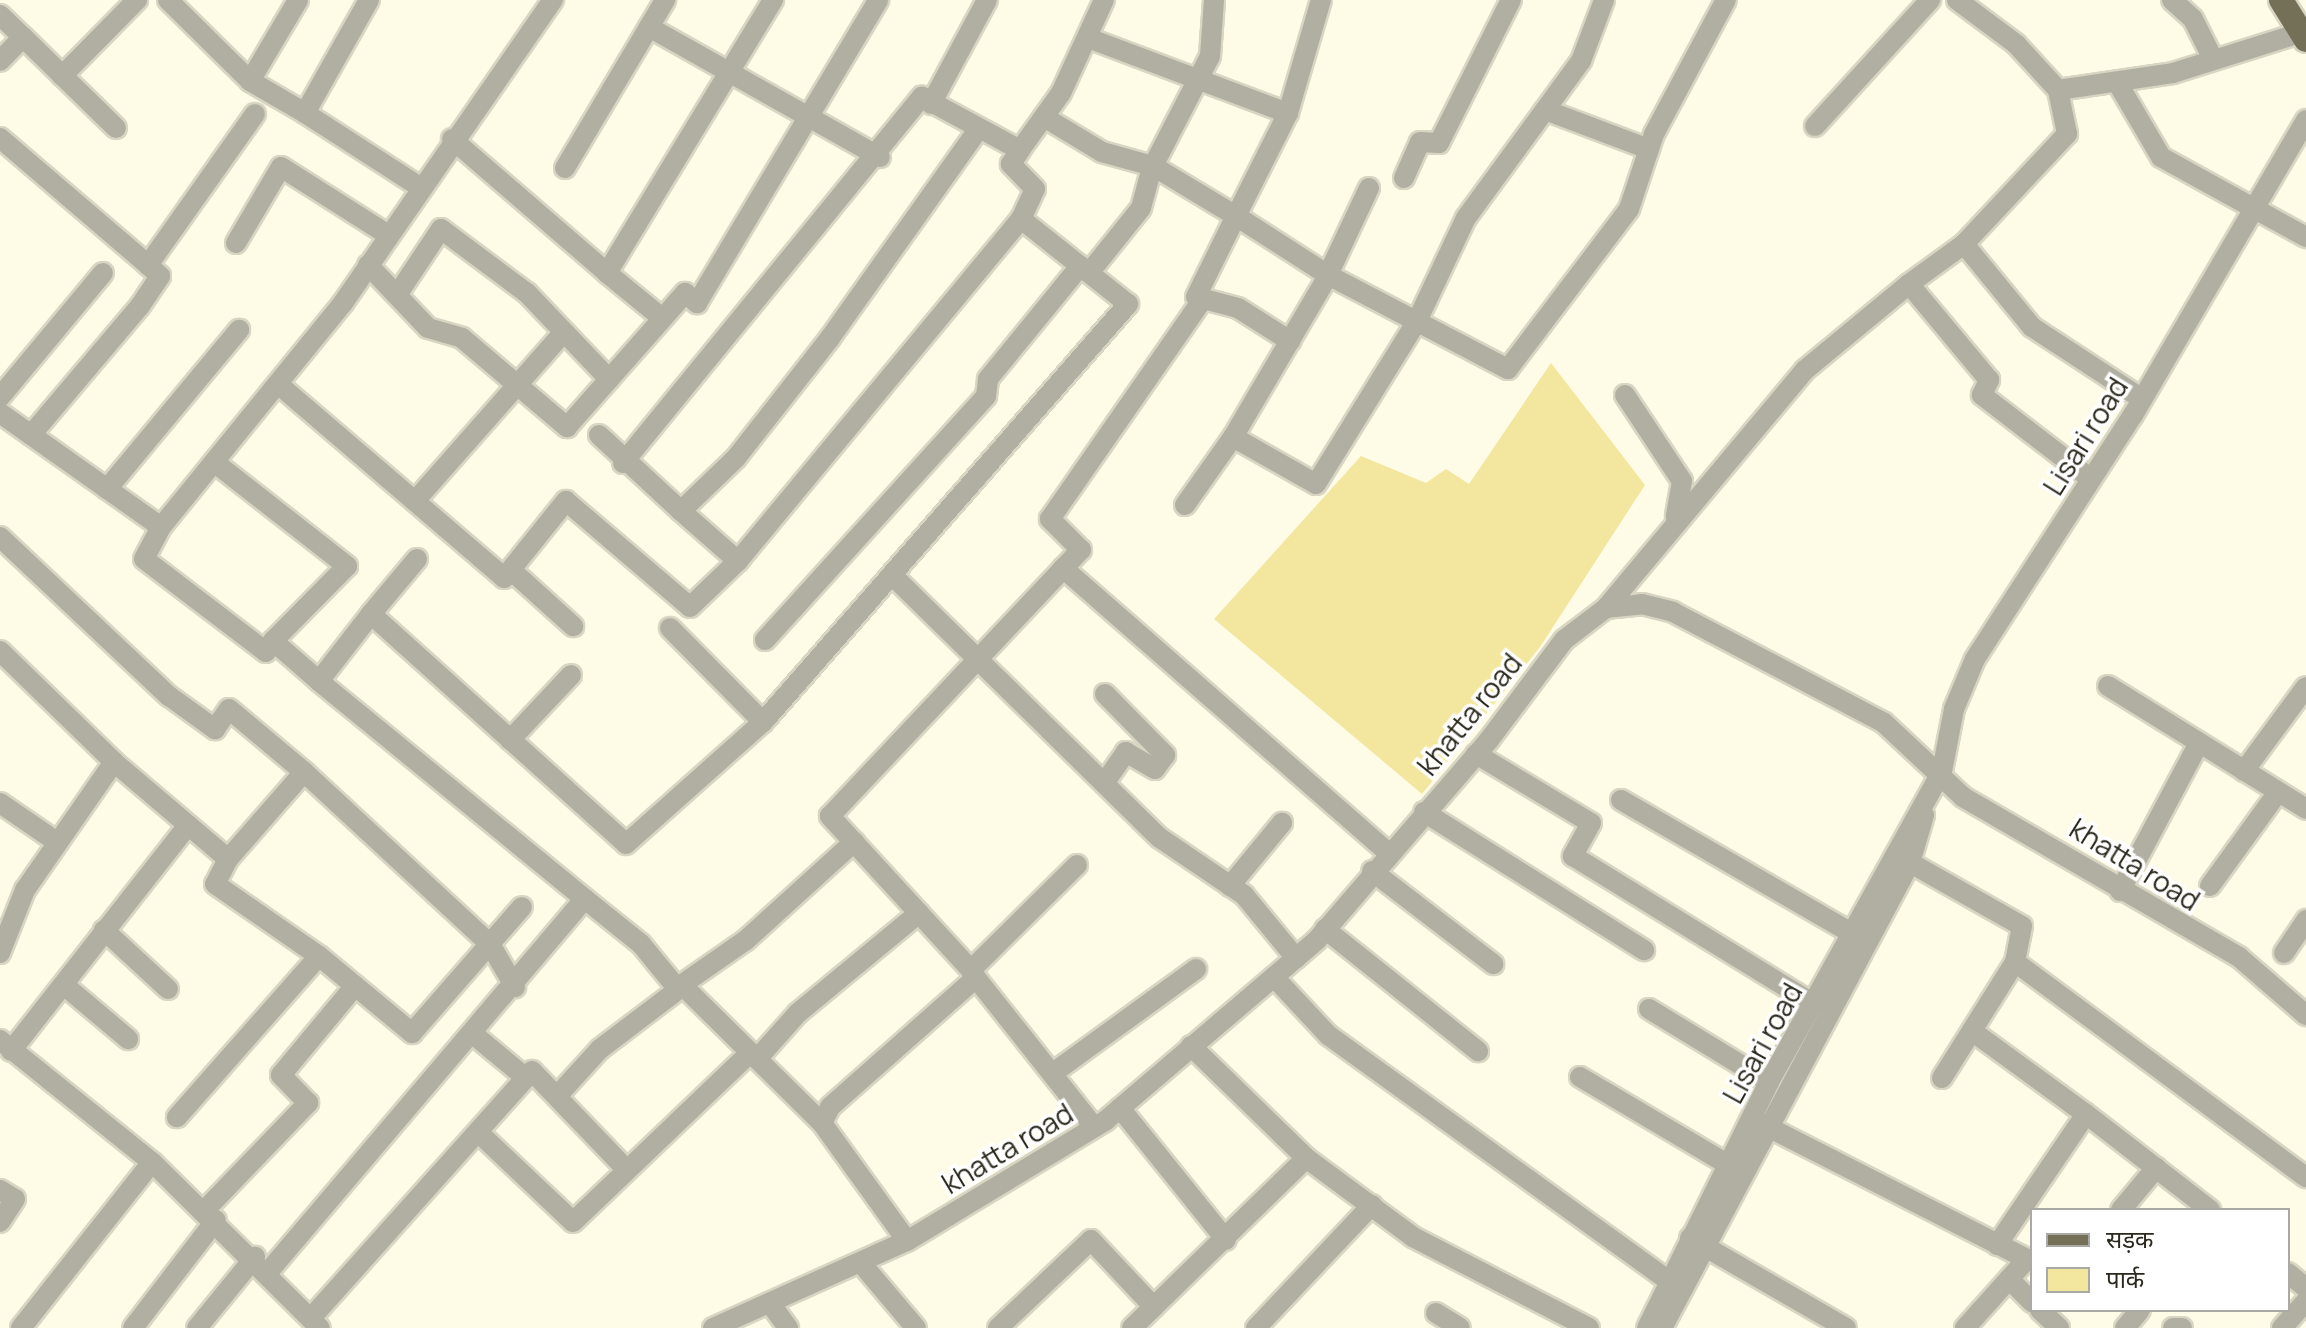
<!DOCTYPE html>
<html>
<head>
<meta charset="utf-8">
<style>
	body { margin:0 }
	#map { position:relative; width:2306px; height:1328px; overflow:hidden; background:#fefbe7; font-family:Manrope,"Noto Sans Devanagari",sans-serif }
	div>[style] { position:absolute }
	[style*='--x'] { left:calc(var(--x)*1px); top:calc(var(--y)*1px); width:calc(var(--w)*1px); rotate:calc(var(--a)*1deg) }
	.green>* { inset:0; background:#f3e7a0 }
	.roads { filter:drop-shadow(2px 0 #d8d5c3) drop-shadow(-2px 0 #d8d5c3) drop-shadow(0 2px #d8d5c3) drop-shadow(0 -2px #d8d5c3) }
	.minor>* { height:20px; margin:-10px; padding:0 10px; transform-origin:10px; border-radius:10px; background:#b1afa1 }
	.major>* { height:24px; margin:-12px; padding:0 12px; transform-origin:12px; border-radius:12px; background:#747057 }
	span { translate:-50% -50%; white-space:nowrap; text-align:center; line-height:1.15; -webkit-text-stroke:7px #fff; paint-order:stroke }
	.street-label { font-size:28px; color:#2b291d }
	.legend { position:absolute; left:2030px; top:1208px; width:260px; height:104px; box-sizing:border-box; background:#fff; border:2px solid #aaa9a5; margin:0; padding:10px 14px; list-style:none; font-size:24px; color:#2b291d }
	.legend li { display:flex; align-items:center; gap:16px; height:40px }
	.legend b { width:40px; border:2px solid #aaa9a5 }
</style>
</head>
<body>
<div id="map">
	<div class="green">
		<i style="clip-path:polygon(1551px 363px,1645px 485px,1540px 647px,1422px 794px,1214px 619px,1361px 456px,1426px 483px,1446px 469px,1469px 484px)"></i>
	</div>
	<div class="roads">
		<div class="minor">
			<i style="--x:168;--y:0;--w:115;--a:44.6"></i>
			<i style="--x:250;--y:81;--w:94;--a:-59.3"></i>
			<i style="--x:1321;--y:0;--w:118;--a:106.3"></i>
			<i style="--x:1288;--y:113;--w:115;--a:116.8"></i>
			<i style="--x:1236;--y:216;--w:109;--a:32.7"></i>
			<i style="--x:1328;--y:275;--w:203;--a:27.6"></i>
			<i style="--x:1508;--y:369;--w:201;--a:-52.9"></i>
			<i style="--x:1629;--y:209;--w:79;--a:-71.6"></i>
			<i style="--x:1654;--y:134;--w:152;--a:-61.8"></i>
			<i style="--x:1957;--y:0;--w:74;--a:36.7"></i>
			<i style="--x:2016;--y:44;--w:62;--a:47.6"></i>
			<i style="--x:2058;--y:90;--w:116;--a:-8.4"></i>
			<i style="--x:2173;--y:73;--w:133;--a:-17.5"></i>
			<i style="--x:2172;--y:0;--w:28;--a:42"></i>
			<i style="--x:2193;--y:19;--w:45;--a:63.4"></i>
			<i style="--x:0;--y:15;--w:32;--a:44"></i>
			<i style="--x:23;--y:37;--w:33;--a:134"></i>
			<i style="--x:649;--y:27;--w:265;--a:29.4"></i>
			<i style="--x:23;--y:37;--w:130;--a:44.4"></i>
			<i style="--x:1088;--y:38;--w:214;--a:20.6"></i>
			<i style="--x:62;--y:76;--w:107;--a:-45.4"></i>
			<i style="--x:250;--y:81;--w:64;--a:30.2"></i>
			<i style="--x:305;--y:113;--w:130;--a:-60.5"></i>
			<i style="--x:2117;--y:82;--w:87;--a:59.6"></i>
			<i style="--x:2161;--y:157;--w:166;--a:28.9"></i>
			<i style="--x:931;--y:104;--w:118;--a:-61.7"></i>
			<i style="--x:1545;--y:110;--w:111;--a:20.6"></i>
			<i style="--x:305;--y:113;--w:137;--a:32.8"></i>
			<i style="--x:1044;--y:117;--w:68;--a:31.1"></i>
			<i style="--x:1102;--y:152;--w:53;--a:15.4"></i>
			<i style="--x:1153;--y:166;--w:97;--a:31.1"></i>
			<i style="--x:1236;--y:216;--w:90;--a:116.3"></i>
			<i style="--x:1196;--y:297;--w:43;--a:14.7"></i>
			<i style="--x:1238;--y:308;--w:62;--a:32.4"></i>
			<i style="--x:1815;--y:126;--w:171;--a:-47.6"></i>
			<i style="--x:0;--y:138;--w:195;--a:40.6"></i>
			<i style="--x:452;--y:139;--w:205;--a:40.8"></i>
			<i style="--x:607;--y:273;--w:320;--a:-58.7"></i>
			<i style="--x:565;--y:168;--w:196;--a:-59.2"></i>
			<i style="--x:1404;--y:178;--w:39;--a:-66"></i>
			<i style="--x:1420;--y:142;--w:19;--a:3"></i>
			<i style="--x:1439;--y:143;--w:160;--a:-63.3"></i>
			<i style="--x:1369;--y:188;--w:103;--a:115.3"></i>
			<i style="--x:1325;--y:281;--w:181;--a:120.5"></i>
			<i style="--x:1233;--y:437;--w:95;--a:29.5"></i>
			<i style="--x:1316;--y:484;--w:192;--a:-58.2"></i>
			<i style="--x:1417;--y:321;--w:114;--a:-64.6"></i>
			<i style="--x:1466;--y:218;--w:195;--a:-53.8"></i>
			<i style="--x:1581;--y:61;--w:65;--a:-69.3"></i>
			<i style="--x:236;--y:243;--w:88;--a:-59.4"></i>
			<i style="--x:281;--y:167;--w:127;--a:32.4"></i>
			<i style="--x:1964;--y:244;--w:151;--a:-46.9"></i>
			<i style="--x:2067;--y:134;--w:45;--a:-101.6"></i>
			<i style="--x:368;--y:265;--w:87;--a:46.4"></i>
			<i style="--x:428;--y:328;--w:35;--a:16"></i>
			<i style="--x:462;--y:338;--w:138;--a:40.3"></i>
			<i style="--x:567;--y:427;--w:179;--a:-48.6"></i>
			<i style="--x:685;--y:293;--w:16;--a:40"></i>
			<i style="--x:697;--y:303;--w:353;--a:-59.1"></i>
			<i style="--x:607;--y:273;--w:71;--a:39.3"></i>
			<i style="--x:1089;--y:273;--w:83;--a:-51.3"></i>
			<i style="--x:1141;--y:208;--w:39;--a:-75"></i>
			<i style="--x:1151;--y:170;--w:128;--a:-62.6"></i>
			<i style="--x:1210;--y:56;--w:56;--a:-85.9"></i>
			<i style="--x:397;--y:295;--w:79;--a:-56.3"></i>
			<i style="--x:441;--y:229;--w:107;--a:36.7"></i>
			<i style="--x:527;--y:293;--w:119;--a:46.4"></i>
			<i style="--x:278;--y:384;--w:298;--a:40.6"></i>
			<i style="--x:504;--y:578;--w:99;--a:-51.2"></i>
			<i style="--x:566;--y:501;--w:163;--a:40.5"></i>
			<i style="--x:690;--y:607;--w:66;--a:-43.8"></i>
			<i style="--x:1625;--y:395;--w:103;--a:56.5"></i>
			<i style="--x:1682;--y:481;--w:36;--a:100"></i>
			<i style="--x:0;--y:397;--w:161;--a:-50.3"></i>
			<i style="--x:0;--y:413;--w:197;--a:35.3"></i>
			<i style="--x:161;--y:527;--w:289;--a:-50.9"></i>
			<i style="--x:343;--y:303;--w:369;--a:-55.3"></i>
			<i style="--x:31;--y:435;--w:169;--a:-49.8"></i>
			<i style="--x:140;--y:306;--w:36;--a:-56"></i>
			<i style="--x:160;--y:276;--w:16;--a:-137"></i>
			<i style="--x:148;--y:265;--w:185;--a:-54.7"></i>
			<i style="--x:599;--y:435;--w:112;--a:42.8"></i>
			<i style="--x:681;--y:511;--w:76;--a:-43.9"></i>
			<i style="--x:736;--y:458;--w:152;--a:-51.9"></i>
			<i style="--x:830;--y:338;--w:247;--a:-54.6"></i>
			<i style="--x:214;--y:462;--w:169;--a:38"></i>
			<i style="--x:347;--y:566;--w:105;--a:134.6"></i>
			<i style="--x:273;--y:641;--w:61;--a:41"></i>
			<i style="--x:319;--y:681;--w:85;--a:-52.2"></i>
			<i style="--x:623;--y:463;--w:473;--a:-50.8"></i>
			<i style="--x:922;--y:97;--w:111;--a:28.4"></i>
			<i style="--x:1020;--y:150;--w:70;--a:-54.3"></i>
			<i style="--x:1061;--y:93;--w:102;--a:-65.2"></i>
			<i style="--x:2091;--y:479;--w:138;--a:-142.4"></i>
			<i style="--x:1982;--y:395;--w:17;--a:-65"></i>
			<i style="--x:1989;--y:380;--w:125;--a:-129.8"></i>
			<i style="--x:1909;--y:284;--w:68;--a:-36"></i>
			<i style="--x:1964;--y:244;--w:107;--a:50.7"></i>
			<i style="--x:2032;--y:327;--w:131;--a:33.2"></i>
			<i style="--x:107;--y:489;--w:207;--a:-50.3"></i>
			<i style="--x:415;--y:501;--w:225;--a:-48.6"></i>
			<i style="--x:1185;--y:505;--w:83;--a:-54.8"></i>
			<i style="--x:681;--y:511;--w:76;--a:41.3"></i>
			<i style="--x:738;--y:561;--w:444;--a:-50.4"></i>
			<i style="--x:1021;--y:219;--w:33;--a:-65"></i>
			<i style="--x:1035;--y:189;--w:35;--a:-134"></i>
			<i style="--x:1011;--y:164;--w:17;--a:-57"></i>
			<i style="--x:161;--y:527;--w:36;--a:118"></i>
			<i style="--x:144;--y:559;--w:153;--a:37.3"></i>
			<i style="--x:266;--y:652;--w:13;--a:-58"></i>
			<i style="--x:0;--y:537;--w:232;--a:43.3"></i>
			<i style="--x:169;--y:696;--w:57;--a:35.7"></i>
			<i style="--x:215;--y:729;--w:24;--a:-55"></i>
			<i style="--x:229;--y:709;--w:98;--a:40"></i>
			<i style="--x:304;--y:772;--w:116;--a:131.1"></i>
			<i style="--x:417;--y:559;--w:72;--a:129.9"></i>
			<i style="--x:371;--y:614;--w:343;--a:42"></i>
			<i style="--x:626;--y:844;--w:183;--a:-41.7"></i>
			<i style="--x:763;--y:722;--w:555;--a:-48.87"></i>
			<i style="--x:1128;--y:304;--w:137;--a:-141.5"></i>
			<i style="--x:1063;--y:568;--w:432;--a:41.2"></i>
			<i style="--x:511;--y:570;--w:84;--a:42.1"></i>
			<i style="--x:893;--y:576;--w:374;--a:44.5"></i>
			<i style="--x:1160;--y:838;--w:102;--a:34.2"></i>
			<i style="--x:1244;--y:895;--w:82;--a:50.5"></i>
			<i style="--x:1606;--y:608;--w:310;--a:-50.1"></i>
			<i style="--x:1805;--y:370;--w:135;--a:-39.6"></i>
			<i style="--x:670;--y:628;--w:132;--a:45.3"></i>
			<i style="--x:765;--y:640;--w:329;--a:-47.8"></i>
			<i style="--x:986;--y:396;--w:17;--a:-83"></i>
			<i style="--x:988;--y:379;--w:146;--a:-50.8"></i>
			<i style="--x:0;--y:651;--w:159;--a:44.2"></i>
			<i style="--x:2108;--y:686;--w:233;--a:31.8"></i>
			<i style="--x:1105;--y:694;--w:86;--a:45.5"></i>
			<i style="--x:1165;--y:755;--w:17;--a:126"></i>
			<i style="--x:1155;--y:769;--w:34;--a:-150"></i>
			<i style="--x:1126;--y:752;--w:35;--a:125"></i>
			<i style="--x:510;--y:740;--w:89;--a:-46.8"></i>
			<i style="--x:1476;--y:754;--w:134;--a:31"></i>
			<i style="--x:1591;--y:823;--w:38;--a:119"></i>
			<i style="--x:1573;--y:856;--w:283;--a:31.6"></i>
			<i style="--x:2244;--y:771;--w:104;--a:-53.6"></i>
			<i style="--x:304;--y:772;--w:253;--a:42.8"></i>
			<i style="--x:490;--y:944;--w:50;--a:59.8"></i>
			<i style="--x:1621;--y:800;--w:270;--a:30"></i>
			<i style="--x:0;--y:803;--w:58;--a:34.5"></i>
			<i style="--x:1424;--y:812;--w:260;--a:32.1"></i>
			<i style="--x:1900;--y:857;--w:140;--a:29.5"></i>
			<i style="--x:2022;--y:926;--w:37;--a:101"></i>
			<i style="--x:1077;--y:865;--w:149;--a:135.3"></i>
			<i style="--x:971;--y:970;--w:209;--a:-132.5"></i>
			<i style="--x:830;--y:816;--w:366;--a:-46.7"></i>
			<i style="--x:1081;--y:550;--w:44;--a:-135"></i>
			<i style="--x:1050;--y:519;--w:268;--a:-55.2"></i>
			<i style="--x:1372;--y:871;--w:153;--a:37.5"></i>
			<i style="--x:1230;--y:886;--w:82;--a:-50.5"></i>
			<i style="--x:2210;--y:886;--w:116;--a:-54.1"></i>
			<i style="--x:2120;--y:891;--w:168;--a:-61.9"></i>
			<i style="--x:585;--y:899;--w:72;--a:38.8"></i>
			<i style="--x:641;--y:944;--w:57;--a:50.7"></i>
			<i style="--x:677;--y:988;--w:84;--a:-34.8"></i>
			<i style="--x:746;--y:940;--w:146;--a:-42.2"></i>
			<i style="--x:1325;--y:929;--w:196;--a:38.6"></i>
			<i style="--x:104;--y:930;--w:87;--a:42.7"></i>
			<i style="--x:0;--y:953;--w:68;--a:-68.4"></i>
			<i style="--x:25;--y:890;--w:156;--a:-55.2"></i>
			<i style="--x:114;--y:762;--w:150;--a:40.4"></i>
			<i style="--x:228;--y:859;--w:28;--a:117"></i>
			<i style="--x:215;--y:884;--w:126;--a:34.7"></i>
			<i style="--x:319;--y:956;--w:215;--a:131.4"></i>
			<i style="--x:2284;--y:953;--w:40;--a:-56"></i>
			<i style="--x:319;--y:956;--w:121;--a:39.6"></i>
			<i style="--x:412;--y:1033;--w:167;--a:-48.9"></i>
			<i style="--x:1274;--y:977;--w:79;--a:47"></i>
			<i style="--x:1328;--y:1035;--w:417;--a:35.8"></i>
			<i style="--x:976;--y:978;--w:190;--a:51.6"></i>
			<i style="--x:64;--y:985;--w:84;--a:40.2"></i>
			<i style="--x:1649;--y:1009;--w:140;--a:31.3"></i>
			<i style="--x:1972;--y:1031;--w:141;--a:36.1"></i>
			<i style="--x:473;--y:1034;--w:69;--a:39.7"></i>
			<i style="--x:0;--y:1040;--w:195;--a:38.8"></i>
			<i style="--x:1191;--y:1046;--w:161;--a:44.2"></i>
			<i style="--x:1306;--y:1158;--w:133;--a:36.4"></i>
			<i style="--x:1413;--y:1237;--w:198;--a:27.3"></i>
			<i style="--x:11;--y:1051;--w:287;--a:-51.9"></i>
			<i style="--x:757;--y:1059;--w:62;--a:-48.3"></i>
			<i style="--x:798;--y:1013;--w:157;--a:-39.6"></i>
			<i style="--x:1053;--y:1073;--w:177;--a:-36"></i>
			<i style="--x:1580;--y:1077;--w:173;--a:30.6"></i>
			<i style="--x:1942;--y:1078;--w:137;--a:-57.8"></i>
			<i style="--x:2015;--y:962;--w:362;--a:36.5"></i>
			<i style="--x:559;--y:1094;--w:61;--a:-47.7"></i>
			<i style="--x:600;--y:1049;--w:104;--a:-37.2"></i>
			<i style="--x:683;--y:986;--w:195;--a:44.6"></i>
			<i style="--x:822;--y:1123;--w:145;--a:54.2"></i>
			<i style="--x:1120;--y:1108;--w:169;--a:51.2"></i>
			<i style="--x:822;--y:1123;--w:18;--a:-63"></i>
			<i style="--x:830;--y:1107;--w:195;--a:-41.5"></i>
			<i style="--x:976;--y:978;--w:9;--a:-122"></i>
			<i style="--x:1760;--y:1123;--w:300;--a:27"></i>
			<i style="--x:2027;--y:1259;--w:93;--a:131.9"></i>
			<i style="--x:479;--y:1133;--w:129;--a:43.4"></i>
			<i style="--x:573;--y:1222;--w:245;--a:-43.7"></i>
			<i style="--x:0;--y:1190;--w:17;--a:31"></i>
			<i style="--x:15;--y:1199;--w:27;--a:123"></i>
			<i style="--x:205;--y:1210;--w:149;--a:-46.1"></i>
			<i style="--x:308;--y:1103;--w:39;--a:-134"></i>
			<i style="--x:281;--y:1075;--w:116;--a:-50.3"></i>
			<i style="--x:2121;--y:1210;--w:55;--a:-50.2"></i>
			<i style="--x:1690;--y:1238;--w:180;--a:30"></i>
			<i style="--x:1997;--y:1245;--w:158;--a:-55.8"></i>
			<i style="--x:2086;--y:1114;--w:157;--a:37.7"></i>
			<i style="--x:861;--y:1263;--w:85;--a:49.8"></i>
			<i style="--x:269;--y:1271;--w:488;--a:-49.7"></i>
			<i style="--x:585;--y:899;--w:344;--a:-140.7"></i>
			<i style="--x:2288;--y:1273;--w:23;--a:40"></i>
			<i style="--x:2009;--y:1279;--w:33;--a:45"></i>
			<i style="--x:770;--y:1303;--w:31;--a:54"></i>
			<i style="--x:2040;--y:1310;--w:26;--a:43"></i>
			<i style="--x:1436;--y:1313;--w:28;--a:32"></i>
			<i style="--x:311;--y:1318;--w:331;--a:-48.2"></i>
			<i style="--x:532;--y:1071;--w:136;--a:46.2"></i>
			<i style="--x:21;--y:1328;--w:211;--a:-51.7"></i>
			<i style="--x:152;--y:1162;--w:236;--a:44.7"></i>
			<i style="--x:133;--y:1328;--w:136;--a:-52.5"></i>
			<i style="--x:197;--y:1328;--w:92;--a:-50.8"></i>
			<i style="--x:713;--y:1328;--w:213;--a:-24.2"></i>
			<i style="--x:907;--y:1241;--w:232;--a:-31.2"></i>
			<i style="--x:1105;--y:1121;--w:279;--a:-40.5"></i>
			<i style="--x:1317;--y:940;--w:264;--a:-49.3"></i>
			<i style="--x:1489;--y:740;--w:125;--a:-53.1"></i>
			<i style="--x:1564;--y:640;--w:53;--a:-37.3"></i>
			<i style="--x:1606;--y:608;--w:36;--a:-6"></i>
			<i style="--x:1642;--y:604;--w:32;--a:14"></i>
			<i style="--x:1673;--y:612;--w:238;--a:27.7"></i>
			<i style="--x:1884;--y:723;--w:108;--a:43.1"></i>
			<i style="--x:1963;--y:797;--w:319;--a:30.1"></i>
			<i style="--x:2239;--y:957;--w:89;--a:40.9"></i>
			<i style="--x:998;--y:1328;--w:128;--a:-43.4"></i>
			<i style="--x:1091;--y:1240;--w:92;--a:46.8"></i>
			<i style="--x:1132;--y:1328;--w:243;--a:-44.3"></i>
			<i style="--x:1256;--y:1328;--w:169;--a:-46.7"></i>
			<i style="--x:1647;--y:1328;--w:275;--a:-63.6"></i>
			<i style="--x:1769;--y:1082;--w:356;--a:-60.9"></i>
			<i style="--x:1942;--y:771;--w:63;--a:-79"></i>
			<i style="--x:1954;--y:709;--w:54;--a:-67.2"></i>
			<i style="--x:1975;--y:659;--w:291;--a:-57.1"></i>
			<i style="--x:2133;--y:415;--w:342;--a:-59.6"></i>
			<i style="--x:1662;--y:1328;--w:527;--a:-61.93"></i>
			<i style="--x:1910;--y:863;--w:50;--a:-73.7"></i>
			<i style="--x:2125;--y:1328;--w:23;--a:-50"></i>
			<i style="--x:2173;--y:1328;--w:9;--a:0"></i>
			<i style="--x:2282;--y:1328;--w:36;--a:-48"></i>
		</div>
		<div class="major">
			<i style="--x:2281;--y:0;--w:47;--a:58"></i>
		</div>
	</div>
	<div class="street-label">
		<span style="left:2085px;top:436px;rotate:-58deg">Lisari road</span>
		<span style="left:1469px;top:714px;rotate:-51deg">khatta road</span>
		<span style="left:2135px;top:864px;rotate:32deg">khatta road</span>
		<span style="left:1762px;top:1043px;rotate:-61deg">Lisari road</span>
		<span style="left:1007px;top:1148px;rotate:-31deg">khatta road</span>
	</div>
	<ul class="legend">
	<li><b style="height:10px;background:#747057"></b>सड़क</li>
	<li><b style="height:22px;background:#f3e7a0"></b>पार्क</li>
	</ul>
</div>
</body>
</html>
